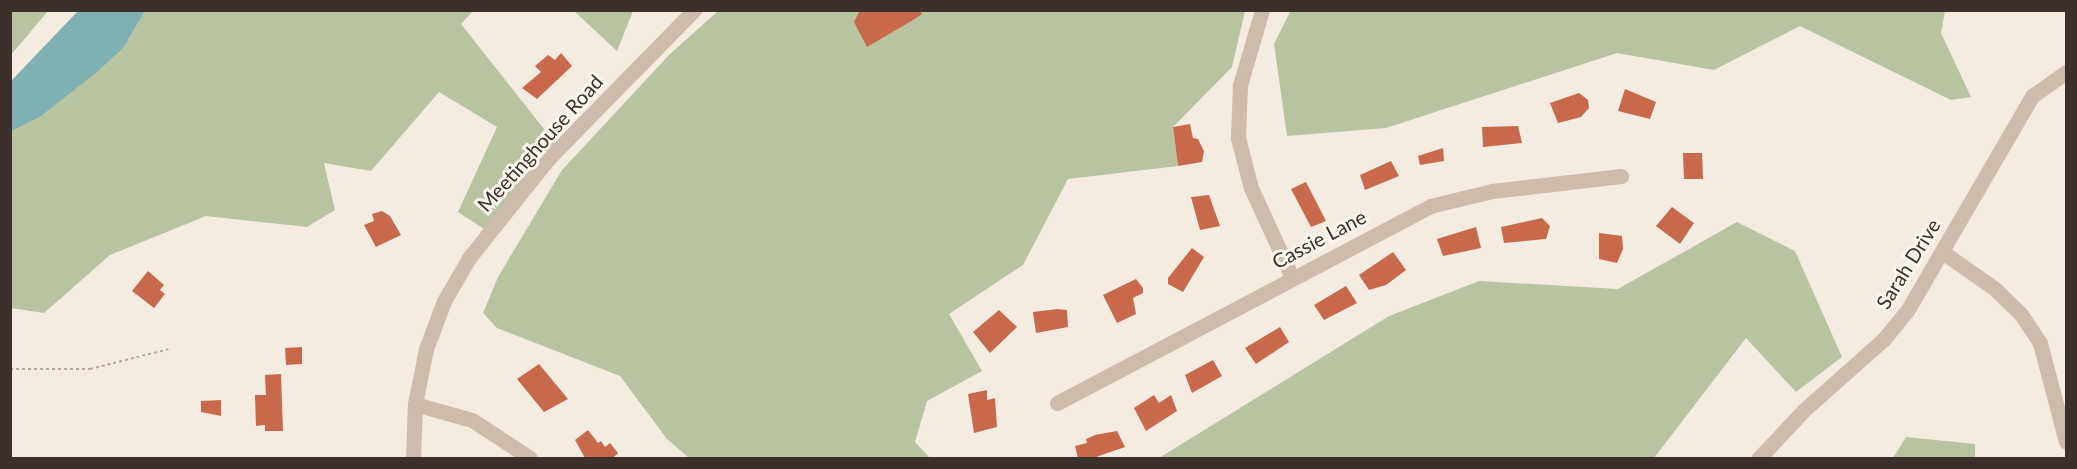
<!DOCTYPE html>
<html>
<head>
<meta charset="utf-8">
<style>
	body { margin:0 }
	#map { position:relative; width:2077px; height:469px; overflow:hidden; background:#f4ebe1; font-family:Lato,sans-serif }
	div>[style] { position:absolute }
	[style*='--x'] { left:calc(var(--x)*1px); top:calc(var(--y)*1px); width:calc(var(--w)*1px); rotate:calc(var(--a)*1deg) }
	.green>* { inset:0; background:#b8c4a0 }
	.water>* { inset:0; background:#7fb0b2 }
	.building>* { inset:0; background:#c8694b }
	.path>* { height:2px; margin-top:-1px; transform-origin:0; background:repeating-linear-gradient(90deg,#b9a596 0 3px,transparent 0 6px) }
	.minor>* { height:15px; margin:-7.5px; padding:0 7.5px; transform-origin:7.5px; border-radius:7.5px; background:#cdbbac }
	span { translate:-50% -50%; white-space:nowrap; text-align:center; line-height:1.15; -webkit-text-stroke:6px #fbf5ee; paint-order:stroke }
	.street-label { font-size:20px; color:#3b302b }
	.frame { position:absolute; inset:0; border:12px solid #3b302b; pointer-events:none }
</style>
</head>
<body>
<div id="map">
	<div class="green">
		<i style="clip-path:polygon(11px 10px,48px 11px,11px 55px,10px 11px)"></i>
		<i style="clip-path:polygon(1291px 10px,1945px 11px,1941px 33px,1971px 97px,1951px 100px,1800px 26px,1714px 70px,1617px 53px,1386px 128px,1287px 136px,1274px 44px)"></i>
		<i style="clip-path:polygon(145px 11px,473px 11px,461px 24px,559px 148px,489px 232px,458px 212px,497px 127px,439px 92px,371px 171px,324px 163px,335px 210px,307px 227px,206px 216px,110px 255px,44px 313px,11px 308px,11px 131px,124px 47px)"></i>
		<i style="clip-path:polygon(574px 11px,633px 11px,617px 51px)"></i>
		<i style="clip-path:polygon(718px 11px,1245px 11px,1232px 67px,1173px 127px,1178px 166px,1068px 179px,1023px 265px,949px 314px,982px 371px,927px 401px,915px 442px,930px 458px,689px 458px,667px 439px,620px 376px,497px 328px,483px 313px,498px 277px,562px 170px,670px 54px)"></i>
		<i style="clip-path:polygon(1737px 222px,1795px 251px,1842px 357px,1796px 392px,1746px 338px,1654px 458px,1159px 458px,1389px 316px,1479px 281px,1618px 289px)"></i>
		<i style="clip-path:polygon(1906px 437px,1975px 444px,1975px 458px,1893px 458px)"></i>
	</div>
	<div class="water">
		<i style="clip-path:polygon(78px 11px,145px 11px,124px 47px,98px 71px,41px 116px,11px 131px,11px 81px)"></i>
	</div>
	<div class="building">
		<i style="clip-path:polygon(919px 10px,922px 14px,913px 20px,867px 47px,854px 22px,859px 12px)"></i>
		<i style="clip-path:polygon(561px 53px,572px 66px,537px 99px,522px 88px,541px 72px,535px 66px,548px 55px,555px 60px)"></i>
		<i style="clip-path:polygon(1625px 89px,1656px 102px,1650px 119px,1618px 111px)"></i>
		<i style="clip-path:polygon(1579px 93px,1588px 100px,1589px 108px,1581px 117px,1558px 123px,1550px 103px)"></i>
		<i style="clip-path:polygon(1190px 124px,1193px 138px,1198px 139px,1204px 151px,1202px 162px,1178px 166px,1173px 127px)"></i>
		<i style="clip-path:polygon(1518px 126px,1522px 143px,1483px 147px,1482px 127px)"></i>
		<i style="clip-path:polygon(1443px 148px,1444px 161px,1420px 165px,1418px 156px)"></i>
		<i style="clip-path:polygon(1683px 153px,1702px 153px,1703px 179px,1684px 179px)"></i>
		<i style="clip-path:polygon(1391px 161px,1399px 176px,1365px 190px,1360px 175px)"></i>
		<i style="clip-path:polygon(1306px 182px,1326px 221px,1311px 227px,1291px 189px)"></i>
		<i style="clip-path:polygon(1209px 195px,1220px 226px,1200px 230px,1191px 197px)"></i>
		<i style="clip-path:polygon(1672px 207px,1694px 223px,1680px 244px,1656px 226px)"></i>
		<i style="clip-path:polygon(382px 211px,390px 216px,401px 235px,376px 247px,364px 225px,374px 221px,372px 214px)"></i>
		<i style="clip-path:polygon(1542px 218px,1550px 226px,1546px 239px,1504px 243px,1501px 227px)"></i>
		<i style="clip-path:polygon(1476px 227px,1481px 248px,1443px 256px,1437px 239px)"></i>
		<i style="clip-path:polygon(1599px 233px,1622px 236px,1623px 249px,1617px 263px,1599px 259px)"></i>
		<i style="clip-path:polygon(1192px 248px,1204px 257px,1183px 292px,1168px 284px,1168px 278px)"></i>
		<i style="clip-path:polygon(1393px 252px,1406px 270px,1386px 285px,1369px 290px,1359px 275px)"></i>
		<i style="clip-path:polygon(148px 271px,164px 285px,160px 290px,165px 294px,154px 308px,132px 291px)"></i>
		<i style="clip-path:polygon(1136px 279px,1143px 288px,1143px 293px,1133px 298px,1136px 314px,1117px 323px,1103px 295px)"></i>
		<i style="clip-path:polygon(1346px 286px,1357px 303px,1324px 320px,1314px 305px)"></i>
		<i style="clip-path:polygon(1057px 309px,1067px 310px,1068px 327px,1036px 333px,1033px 312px)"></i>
		<i style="clip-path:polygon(999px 310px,1017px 327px,990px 353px,973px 332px)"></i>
		<i style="clip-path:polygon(1280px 327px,1289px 342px,1256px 364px,1245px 348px)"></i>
		<i style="clip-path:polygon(302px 347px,302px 364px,286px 365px,285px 348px)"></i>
		<i style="clip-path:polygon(1213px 360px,1222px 376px,1192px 393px,1185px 375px)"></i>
		<i style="clip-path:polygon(539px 364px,568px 399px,544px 412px,517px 379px)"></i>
		<i style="clip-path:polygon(281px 374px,283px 431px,265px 431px,265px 425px,256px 426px,255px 395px,266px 395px,265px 375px)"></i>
		<i style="clip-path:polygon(987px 390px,987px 400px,995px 398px,997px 427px,974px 433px,968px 394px)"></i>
		<i style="clip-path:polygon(1154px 395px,1159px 403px,1171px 395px,1177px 411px,1146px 431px,1134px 408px)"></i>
		<i style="clip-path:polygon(221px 400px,221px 416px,201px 412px,201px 401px)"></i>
		<i style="clip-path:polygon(588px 430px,598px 443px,601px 441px,605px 447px,610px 443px,618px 453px,613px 458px,585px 458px,575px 440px)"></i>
		<i style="clip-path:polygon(1117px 431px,1125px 447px,1093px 458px,1078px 458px,1075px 446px,1087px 443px,1086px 439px,1095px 435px)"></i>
	</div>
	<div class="path">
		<i style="--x:10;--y:369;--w:80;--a:0"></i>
		<i style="--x:90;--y:369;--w:81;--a:-14.2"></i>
	</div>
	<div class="minor">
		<i style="--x:1262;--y:10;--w:78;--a:106.3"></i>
		<i style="--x:1240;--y:85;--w:53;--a:92.2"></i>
		<i style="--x:1238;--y:138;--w:52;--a:75.4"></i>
		<i style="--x:1251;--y:188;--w:98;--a:65.3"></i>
		<i style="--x:1944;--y:253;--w:62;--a:35.2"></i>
		<i style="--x:1995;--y:289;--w:35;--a:44"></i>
		<i style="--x:2020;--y:313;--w:36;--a:56"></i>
		<i style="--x:2040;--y:343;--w:102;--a:75.3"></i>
		<i style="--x:1057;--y:403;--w:422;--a:-27.8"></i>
		<i style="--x:1430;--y:206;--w:64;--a:-13.6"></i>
		<i style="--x:1492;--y:191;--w:130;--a:-6.6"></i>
		<i style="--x:415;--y:404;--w:59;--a:15.7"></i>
		<i style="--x:472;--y:420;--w:69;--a:33.2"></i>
		<i style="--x:413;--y:458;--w:54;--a:-87.9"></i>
		<i style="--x:415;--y:404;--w:56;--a:-78.7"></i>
		<i style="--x:426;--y:349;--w:51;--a:-69.4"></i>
		<i style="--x:444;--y:301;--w:50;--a:-59.8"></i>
		<i style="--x:469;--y:258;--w:127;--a:-51.4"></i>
		<i style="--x:548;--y:159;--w:209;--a:-45.6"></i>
		<i style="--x:1759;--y:458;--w:66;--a:-46.8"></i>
		<i style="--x:1804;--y:410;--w:107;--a:-41.6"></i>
		<i style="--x:1884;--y:339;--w:36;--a:-51"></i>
		<i style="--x:1907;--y:311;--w:249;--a:-59.8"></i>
		<i style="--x:2032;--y:96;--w:42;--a:-35.2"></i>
	</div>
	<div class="street-label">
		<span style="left:540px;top:143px;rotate:-48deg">Meetinghouse Road</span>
		<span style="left:1319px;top:239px;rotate:-28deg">Cassie Lane</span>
		<span style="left:1908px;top:264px;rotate:-58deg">Sarah Drive</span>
	</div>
	<div class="frame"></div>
</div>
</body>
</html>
